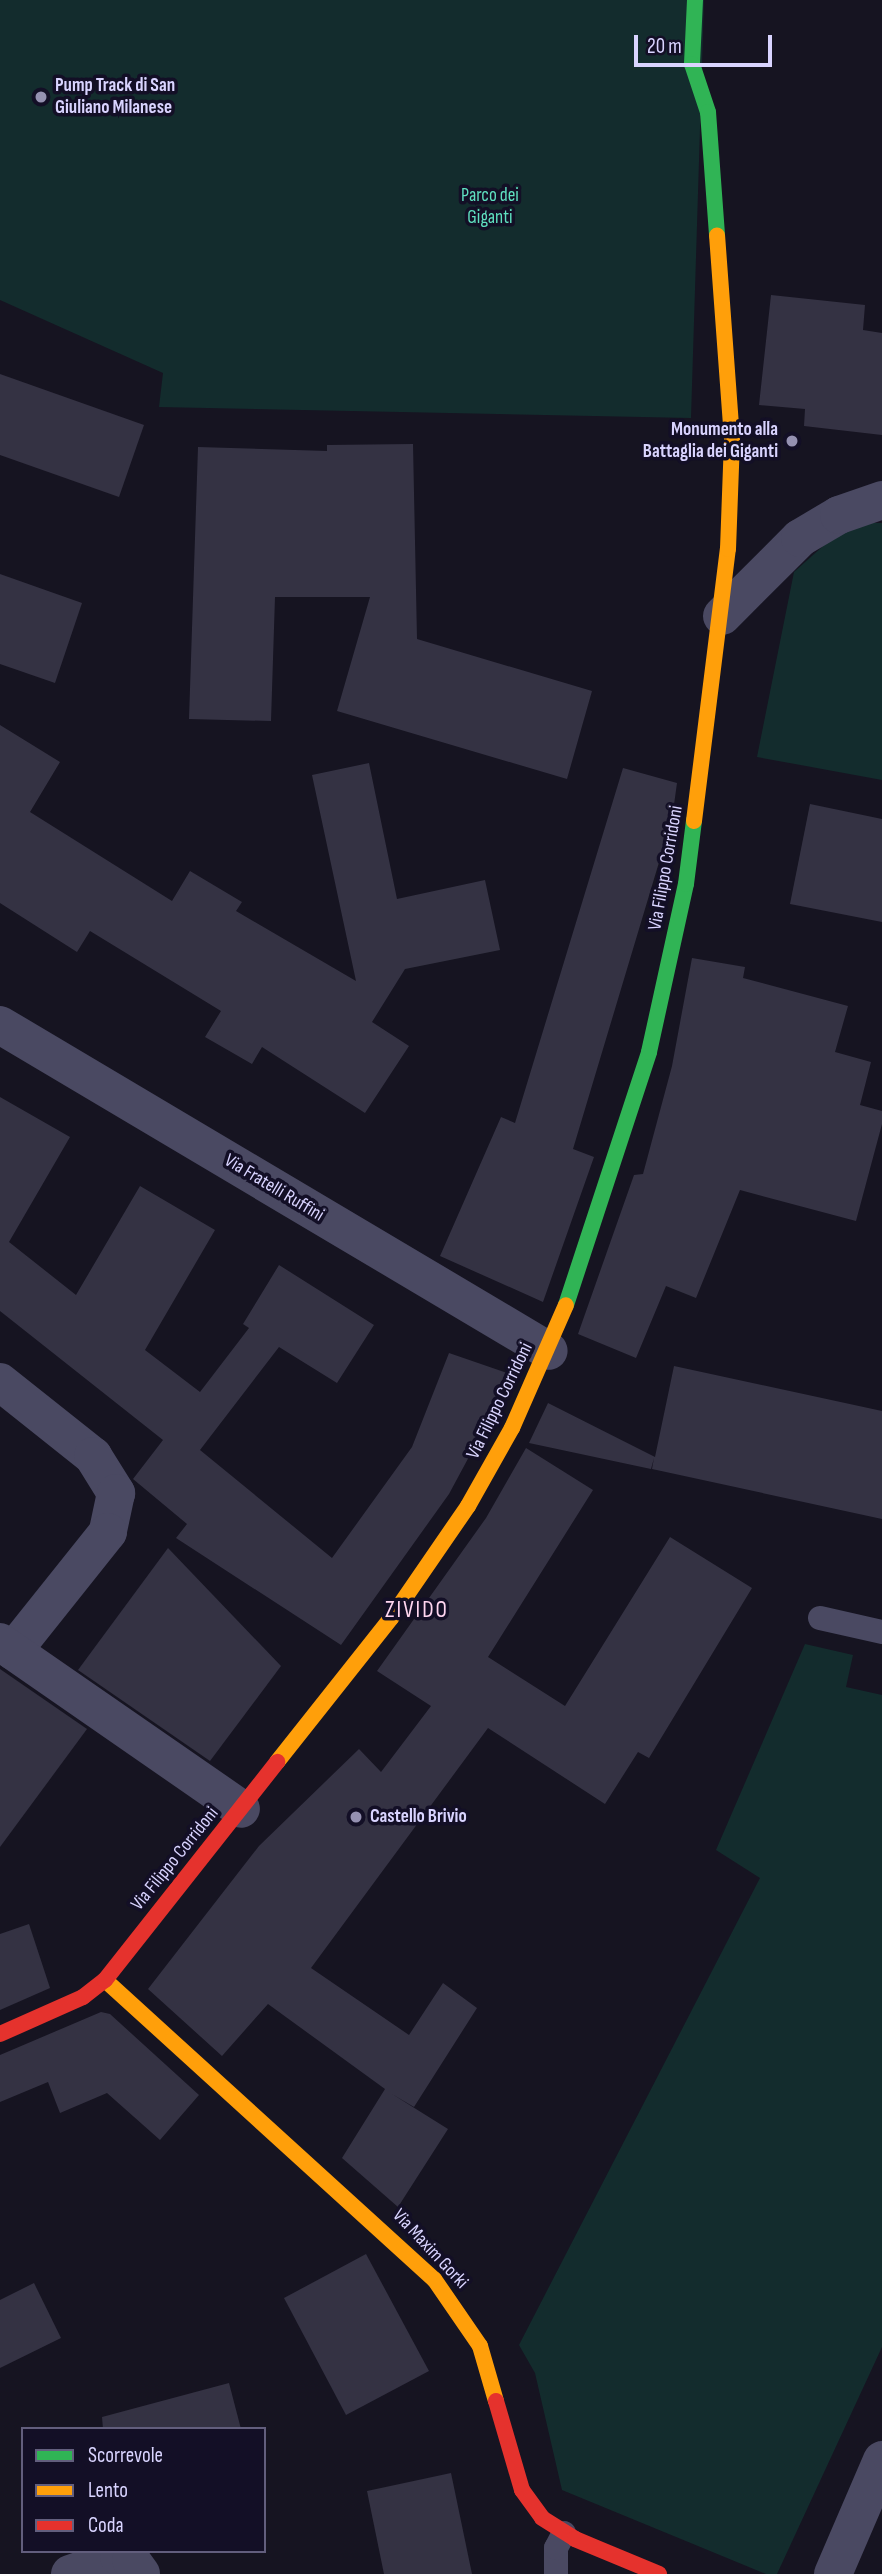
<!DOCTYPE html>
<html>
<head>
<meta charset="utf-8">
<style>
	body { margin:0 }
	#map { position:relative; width:882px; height:2574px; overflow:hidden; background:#161421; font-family:"Sofia Sans Condensed",sans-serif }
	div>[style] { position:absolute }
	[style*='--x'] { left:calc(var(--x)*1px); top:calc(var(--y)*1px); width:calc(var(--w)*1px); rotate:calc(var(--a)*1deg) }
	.green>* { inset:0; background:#132c2d }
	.building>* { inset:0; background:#343243 }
	.lane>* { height:24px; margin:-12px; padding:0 12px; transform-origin:12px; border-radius:12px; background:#4a4962 }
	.street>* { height:38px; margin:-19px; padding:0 19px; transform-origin:19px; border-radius:19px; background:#4a4962 }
	.fast>* { height:16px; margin:-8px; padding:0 8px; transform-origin:8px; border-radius:8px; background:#30b455 }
	.slow>* { height:16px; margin:-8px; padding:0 8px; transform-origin:8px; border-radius:8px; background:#ff9f0a }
	.jam>* { height:16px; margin:-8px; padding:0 8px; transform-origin:8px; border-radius:8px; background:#e5322d }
	.dots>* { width:19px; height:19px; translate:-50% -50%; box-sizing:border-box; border:4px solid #130f26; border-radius:50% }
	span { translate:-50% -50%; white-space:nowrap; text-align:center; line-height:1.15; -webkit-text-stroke:7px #130f26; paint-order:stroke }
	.poi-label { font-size:19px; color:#d9d4ff; font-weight:700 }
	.left { translate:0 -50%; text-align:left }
	.right { translate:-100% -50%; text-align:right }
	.park-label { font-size:19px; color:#5fe0c0 }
	.street-label { font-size:19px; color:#d9d4ff }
	.quarter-label { font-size:23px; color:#ffd6f0; letter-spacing:2px }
	.legend { position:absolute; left:21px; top:2427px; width:245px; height:126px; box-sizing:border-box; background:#130f26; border:2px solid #625e7d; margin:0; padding:9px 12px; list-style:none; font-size:21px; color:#d9d4ff }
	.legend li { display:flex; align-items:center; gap:14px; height:35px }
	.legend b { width:35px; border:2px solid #625e7d }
	.scale { position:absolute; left:634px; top:35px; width:138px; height:32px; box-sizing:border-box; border:4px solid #d9d4ff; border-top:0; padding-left:9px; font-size:21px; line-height:24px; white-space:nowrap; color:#d9d4ff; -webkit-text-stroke:5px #130f26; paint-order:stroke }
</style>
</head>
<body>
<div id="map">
	<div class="green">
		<i style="clip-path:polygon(0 0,704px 0,691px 418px,159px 407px,163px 373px,0 300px)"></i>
		<i style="clip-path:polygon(868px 523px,882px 523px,882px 780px,757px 757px,794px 572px,841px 530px)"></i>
		<i style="clip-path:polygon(805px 1644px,853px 1655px,846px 1687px,882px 1695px,882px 2347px,777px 2574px,766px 2574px,562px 2490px,535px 2373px,519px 2345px,760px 1878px,716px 1850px)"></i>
	</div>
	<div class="building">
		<i style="clip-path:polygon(771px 295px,865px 305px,863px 330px,882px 333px,882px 435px,804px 426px,805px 409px,759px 405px)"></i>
		<i style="clip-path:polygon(0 374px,144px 425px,119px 497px,0 455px)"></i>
		<i style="clip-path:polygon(413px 444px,417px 639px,592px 691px,567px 779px,337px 711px,370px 597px,275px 597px,271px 721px,189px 719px,198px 447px,327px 451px,327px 445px)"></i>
		<i style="clip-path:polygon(0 574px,82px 603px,55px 683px,0 664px)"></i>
		<i style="clip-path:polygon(0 725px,60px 762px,30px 812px,172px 901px,190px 871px,242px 902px,236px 911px,356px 981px,312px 775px,369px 763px,397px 899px,485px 880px,500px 950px,405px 969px,372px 1022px,409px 1046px,365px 1113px,262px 1047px,252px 1064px,205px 1037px,221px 1011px,90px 931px,77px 952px,0 903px)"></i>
		<i style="clip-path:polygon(623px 768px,677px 783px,672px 819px,573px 1149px,594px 1157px,543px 1302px,440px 1256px,501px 1117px,515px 1123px)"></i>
		<i style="clip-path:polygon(810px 804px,882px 819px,882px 922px,790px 904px)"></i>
		<i style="clip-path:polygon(692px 958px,745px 967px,743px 978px,848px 1006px,835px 1052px,871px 1062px,860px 1105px,882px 1111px,882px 1124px,856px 1221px,740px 1190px,696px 1298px,666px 1286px,636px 1358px,578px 1334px,634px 1175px,643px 1174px,672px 1066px)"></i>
		<i style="clip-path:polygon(0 1097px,70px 1137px,9px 1242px,76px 1295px,140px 1186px,215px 1230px,145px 1350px,200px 1392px,249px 1328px,243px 1324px,279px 1265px,374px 1325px,337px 1383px,279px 1347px,200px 1450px,332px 1558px,412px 1447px,449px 1353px,513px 1375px,449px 1494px,341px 1645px,176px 1538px,187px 1524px,133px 1479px,163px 1440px,0 1311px)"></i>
		<i style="clip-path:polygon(674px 1366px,882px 1411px,882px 1519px,652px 1469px,654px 1458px,651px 1469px,529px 1443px,548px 1403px,655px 1457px)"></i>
		<i style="clip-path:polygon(526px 1448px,593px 1490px,488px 1657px,565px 1706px,670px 1537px,752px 1588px,649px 1758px,638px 1752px,605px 1804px,488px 1728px,311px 1968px,409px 2035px,443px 1983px,477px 2008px,414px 2107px,392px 2094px,448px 2129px,398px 2207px,342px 2158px,385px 2089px,268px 2004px,222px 2056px,148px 1989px,259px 1846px,359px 1749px,381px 1772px,431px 1706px,377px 1671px,486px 1518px)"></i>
		<i style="clip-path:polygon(168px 1548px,281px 1666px,210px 1761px,78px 1670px)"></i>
		<i style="clip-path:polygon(0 1669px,87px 1729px,0 1847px)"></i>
		<i style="clip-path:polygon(29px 1924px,50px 1988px,0 2010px,0 1934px)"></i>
		<i style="clip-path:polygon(101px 2012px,110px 2014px,199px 2095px,160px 2140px,107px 2093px,60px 2113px,48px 2082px,0 2102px,0 2055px)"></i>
		<i style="clip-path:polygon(366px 2254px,429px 2371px,346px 2415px,284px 2298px)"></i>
		<i style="clip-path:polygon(34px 2283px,61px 2338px,0 2368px,0 2300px)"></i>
		<i style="clip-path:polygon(229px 2383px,241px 2429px,103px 2429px,102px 2417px)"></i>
		<i style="clip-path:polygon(451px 2473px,472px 2574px,384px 2574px,367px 2491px)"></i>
	</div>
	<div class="lane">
		<i style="--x:820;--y:1618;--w:64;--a:12.7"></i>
		<i style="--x:556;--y:2574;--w:26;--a:-90"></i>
		<i style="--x:556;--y:2548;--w:17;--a:-62"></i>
	</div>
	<div class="street">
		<i style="--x:722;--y:616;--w:110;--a:-45"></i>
		<i style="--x:800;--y:538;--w:45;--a:-30.5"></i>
		<i style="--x:839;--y:515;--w:46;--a:-19.2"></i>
		<i style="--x:0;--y:1025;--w:638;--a:30.7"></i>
		<i style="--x:0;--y:1382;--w:119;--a:38.5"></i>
		<i style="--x:93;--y:1456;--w:44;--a:58.1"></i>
		<i style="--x:116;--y:1493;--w:40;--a:102"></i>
		<i style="--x:108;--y:1532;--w:152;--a:128.6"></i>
		<i style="--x:0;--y:1642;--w:293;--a:34.7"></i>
		<i style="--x:70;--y:2574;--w:52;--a:-19.1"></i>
		<i style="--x:119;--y:2557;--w:12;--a:14"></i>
		<i style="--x:131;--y:2560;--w:17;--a:54"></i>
		<i style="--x:833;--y:2574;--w:124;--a:-66.7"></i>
	</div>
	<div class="fast">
		<i style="--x:695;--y:0;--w:64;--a:92.7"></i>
		<i style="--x:692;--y:64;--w:51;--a:71.6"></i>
		<i style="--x:708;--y:112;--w:124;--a:85.8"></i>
		<i style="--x:566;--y:1305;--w:266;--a:-71.8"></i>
		<i style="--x:649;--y:1052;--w:172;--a:-77.6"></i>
		<i style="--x:686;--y:884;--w:64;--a:-82.8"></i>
	</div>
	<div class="slow">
		<i style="--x:694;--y:821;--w:274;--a:-82.9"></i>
		<i style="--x:728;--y:549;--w:110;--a:-87.9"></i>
		<i style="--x:732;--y:439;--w:204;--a:-94.2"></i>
		<i style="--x:277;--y:1762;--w:184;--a:-51.6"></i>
		<i style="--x:391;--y:1618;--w:136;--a:-55.5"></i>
		<i style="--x:468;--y:1506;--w:90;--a:-60.6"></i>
		<i style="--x:512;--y:1428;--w:134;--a:-66.3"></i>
		<i style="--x:105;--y:1980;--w:445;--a:42.3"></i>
		<i style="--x:434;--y:2279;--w:81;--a:55.5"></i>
		<i style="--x:480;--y:2346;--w:57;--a:73.8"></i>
	</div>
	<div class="jam">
		<i style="--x:0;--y:2034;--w:91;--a:-24"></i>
		<i style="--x:83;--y:1997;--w:28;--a:-38"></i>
		<i style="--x:105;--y:1980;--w:278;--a:-51.7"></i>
		<i style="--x:496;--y:2401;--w:93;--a:73.7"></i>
		<i style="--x:522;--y:2490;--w:34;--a:54"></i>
		<i style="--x:542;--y:2518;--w:39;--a:32"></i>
		<i style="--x:575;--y:2539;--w:91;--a:22.6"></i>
	</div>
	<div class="dots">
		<i style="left:41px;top:97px;background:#9591b1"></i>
		<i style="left:792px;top:441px;background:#9591b1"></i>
		<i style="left:356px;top:1817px;background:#9591b1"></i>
	</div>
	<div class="poi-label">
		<span class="left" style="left:55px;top:97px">Pump Track di San<br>Giuliano Milanese</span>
		<span class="right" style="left:778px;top:441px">Monumento alla<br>Battaglia dei Giganti</span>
		<span class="left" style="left:370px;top:1817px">Castello Brivio</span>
	</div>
	<div class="park-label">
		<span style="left:490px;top:207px">Parco dei<br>Giganti</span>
	</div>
	<div class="street-label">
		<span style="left:666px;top:868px;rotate:-80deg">Via Filippo Corridoni</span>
		<span style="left:274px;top:1188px;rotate:31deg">Via Fratelli Ruffini</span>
		<span style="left:500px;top:1401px;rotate:-64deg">Via Filippo Corridoni</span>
		<span style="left:175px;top:1859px;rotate:-51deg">Via Filippo Corridoni</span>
		<span style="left:430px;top:2249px;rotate:47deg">Via Maxim Gorki</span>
	</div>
	<div class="quarter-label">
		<span style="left:417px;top:1610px">ZIVIDO</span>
	</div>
	<ul class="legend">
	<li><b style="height:9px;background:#30b455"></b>Scorrevole</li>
	<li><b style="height:9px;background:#ff9f0a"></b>Lento</li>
	<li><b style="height:9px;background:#e5322d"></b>Coda</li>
	</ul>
	<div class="scale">20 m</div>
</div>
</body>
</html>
